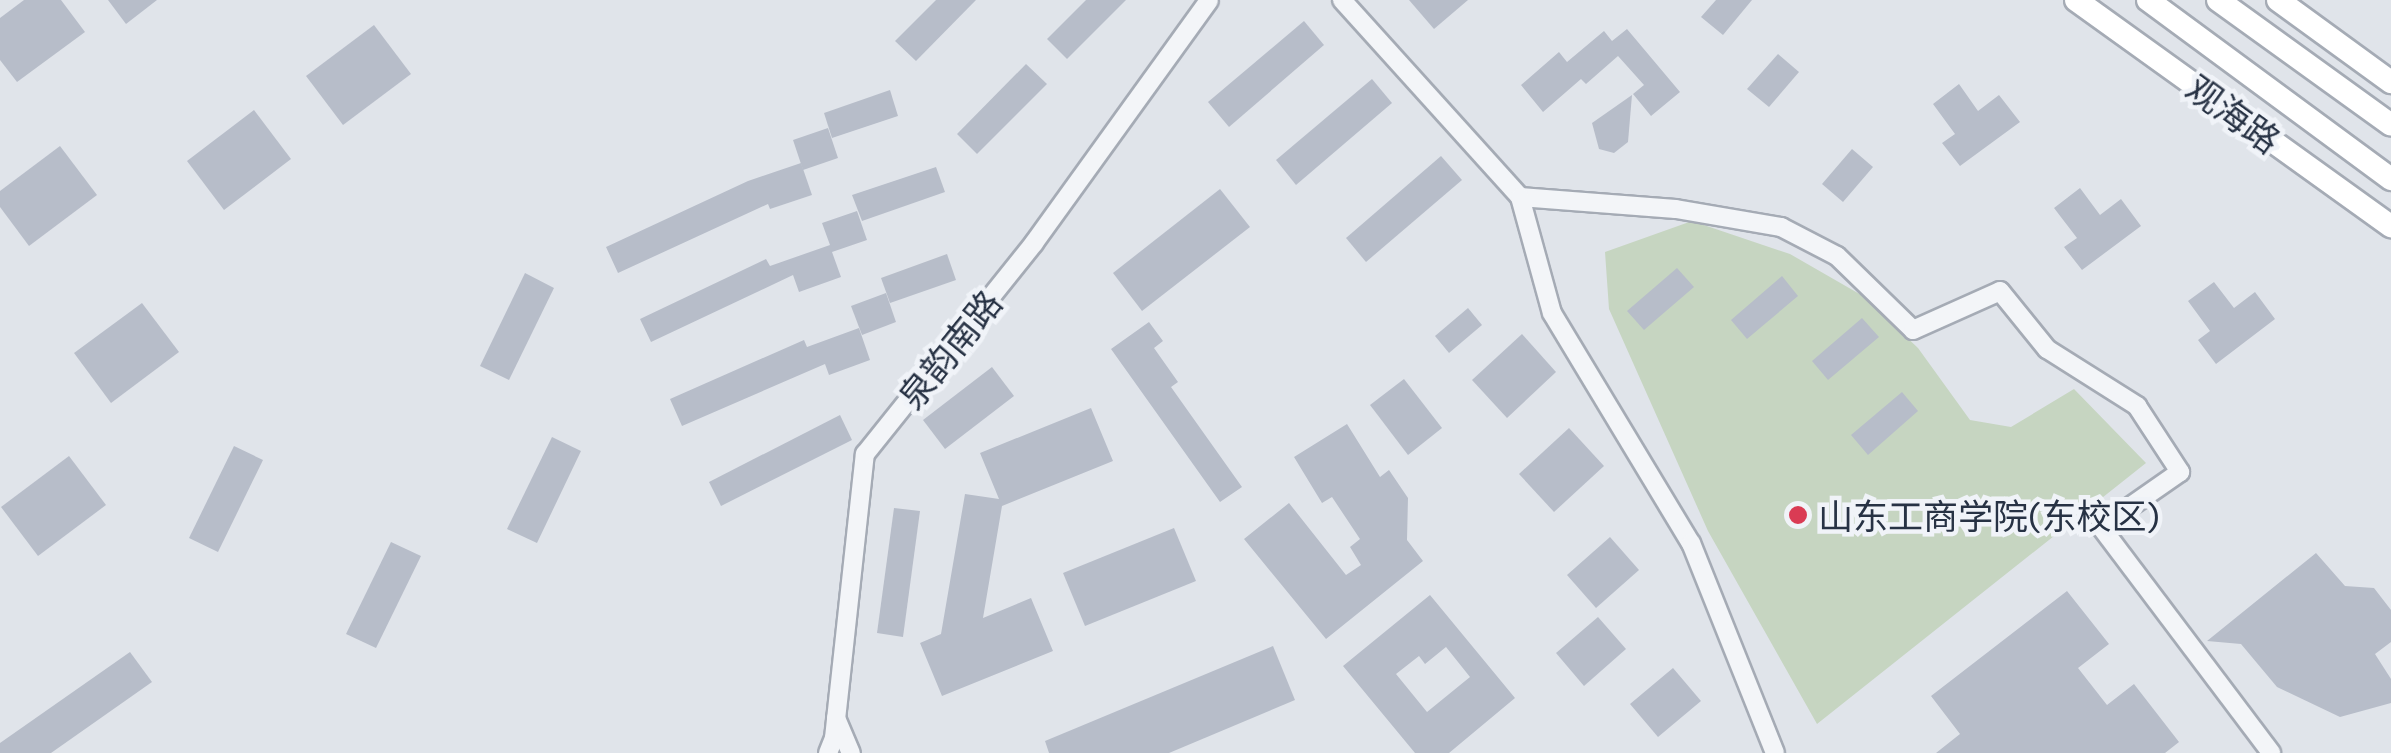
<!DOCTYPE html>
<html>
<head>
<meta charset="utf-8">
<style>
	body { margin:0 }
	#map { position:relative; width:2391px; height:753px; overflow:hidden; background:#e0e4ea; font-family:Commissioner,"Noto Sans SC",sans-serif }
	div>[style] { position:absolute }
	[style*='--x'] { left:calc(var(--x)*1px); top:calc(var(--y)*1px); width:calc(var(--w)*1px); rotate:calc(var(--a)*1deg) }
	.green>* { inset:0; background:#c6d5c1 }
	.building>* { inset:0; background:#b7bdc9 }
	.roads { filter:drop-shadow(2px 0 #a5abb5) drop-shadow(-2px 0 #a5abb5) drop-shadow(0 2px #a5abb5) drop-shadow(0 -2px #a5abb5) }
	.minor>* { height:18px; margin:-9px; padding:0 9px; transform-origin:9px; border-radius:9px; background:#f3f5f8 }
	.major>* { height:22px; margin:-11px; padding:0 11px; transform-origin:11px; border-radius:11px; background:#fff }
	.dots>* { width:28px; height:28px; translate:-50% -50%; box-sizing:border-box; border:5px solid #f0f3f8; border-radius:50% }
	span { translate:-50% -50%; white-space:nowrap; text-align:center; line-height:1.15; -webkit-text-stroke:9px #f0f3f8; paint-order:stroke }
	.street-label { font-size:35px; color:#273244 }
	.poi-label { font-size:35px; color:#273244 }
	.left { translate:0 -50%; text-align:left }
</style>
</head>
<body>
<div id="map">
	<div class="green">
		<i style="clip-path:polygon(1692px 221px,1790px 254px,1863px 296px,1918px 348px,1970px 420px,2011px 427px,2074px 389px,2146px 463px,1817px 724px,1708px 531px,1609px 309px,1605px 252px)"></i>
	</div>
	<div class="building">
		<i style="clip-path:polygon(24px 0,61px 0,85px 32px,17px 82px,0 60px,0 18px)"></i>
		<i style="clip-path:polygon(108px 0,157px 0,126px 24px)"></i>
		<i style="clip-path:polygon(936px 0,976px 0,916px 61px,895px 41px)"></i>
		<i style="clip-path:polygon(1086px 0,1126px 0,1067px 59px,1047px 39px)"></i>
		<i style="clip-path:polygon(1409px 0,1468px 0,1434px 29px)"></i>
		<i style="clip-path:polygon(1716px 0,1752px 0,1723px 35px,1701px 17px)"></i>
		<i style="clip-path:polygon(1304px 21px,1324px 45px,1229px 127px,1208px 102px)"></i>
		<i style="clip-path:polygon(374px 25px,411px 74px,343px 125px,306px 76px)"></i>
		<i style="clip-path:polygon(1627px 29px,1680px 92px,1651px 116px,1633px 94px,1644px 85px,1618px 56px,1586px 84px,1581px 79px,1543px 112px,1521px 85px,1559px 52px,1567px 62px,1604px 31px,1612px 41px)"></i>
		<i style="clip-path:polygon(1778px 54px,1799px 72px,1769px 107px,1747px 89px)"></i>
		<i style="clip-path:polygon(1026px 64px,1047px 84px,977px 154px,957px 134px)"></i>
		<i style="clip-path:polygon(1372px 79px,1392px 103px,1296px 185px,1276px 160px)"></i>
		<i style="clip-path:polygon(1959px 84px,1978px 111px,1999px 95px,2020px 122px,1960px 166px,1942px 143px,1955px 134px,1933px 104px)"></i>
		<i style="clip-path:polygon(890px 90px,898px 116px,832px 138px,824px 113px)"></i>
		<i style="clip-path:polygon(1632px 95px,1628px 142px,1614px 153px,1599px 149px,1592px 123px)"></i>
		<i style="clip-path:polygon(254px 110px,291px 159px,224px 210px,187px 161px)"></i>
		<i style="clip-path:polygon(828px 128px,838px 158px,803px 170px,793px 140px)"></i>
		<i style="clip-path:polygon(60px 146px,97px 195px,29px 246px,0 207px,0 191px)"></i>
		<i style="clip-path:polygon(1852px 149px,1873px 167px,1843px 202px,1822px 184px)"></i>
		<i style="clip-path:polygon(1441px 156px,1462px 180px,1366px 262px,1346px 238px)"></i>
		<i style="clip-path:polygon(801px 163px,812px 195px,770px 209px,768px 204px,618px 273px,606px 247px,748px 181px)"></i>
		<i style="clip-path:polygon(936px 167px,945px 192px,862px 221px,852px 195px)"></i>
		<i style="clip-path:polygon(2080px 188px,2100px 215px,2121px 199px,2141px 226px,2082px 270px,2064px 247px,2077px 238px,2054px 208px)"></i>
		<i style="clip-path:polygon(1220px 189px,1250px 227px,1142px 311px,1113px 273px)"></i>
		<i style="clip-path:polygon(857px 211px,867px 240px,832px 252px,841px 277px,799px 292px,793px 275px,651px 342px,640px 319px,766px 259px,770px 266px,830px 245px,822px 223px)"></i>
		<i style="clip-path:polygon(947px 254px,956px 280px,890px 303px,881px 278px)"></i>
		<i style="clip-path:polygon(1677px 268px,1694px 287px,1644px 330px,1627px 311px)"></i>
		<i style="clip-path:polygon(525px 273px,554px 288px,509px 380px,480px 366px)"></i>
		<i style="clip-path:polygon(1782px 276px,1798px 296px,1747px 339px,1731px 320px)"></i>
		<i style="clip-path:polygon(2214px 282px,2234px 308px,2255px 292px,2275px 319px,2216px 364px,2198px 340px,2210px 331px,2188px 301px)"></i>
		<i style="clip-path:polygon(886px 293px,896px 322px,862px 335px,851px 306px)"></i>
		<i style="clip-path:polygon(142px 303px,179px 352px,111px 403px,74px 353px)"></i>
		<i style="clip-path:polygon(1468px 308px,1482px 325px,1449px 353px,1435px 336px)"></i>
		<i style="clip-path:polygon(1862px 318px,1879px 337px,1828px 380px,1812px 361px)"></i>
		<i style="clip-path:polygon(1149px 322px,1163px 341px,1154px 348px,1178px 382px,1171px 387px,1242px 487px,1220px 502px,1111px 349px)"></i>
		<i style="clip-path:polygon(859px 328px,870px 360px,829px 375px,825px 364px,682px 426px,670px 399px,804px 340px,807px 347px)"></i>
		<i style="clip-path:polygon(1522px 334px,1556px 372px,1507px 418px,1472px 380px)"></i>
		<i style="clip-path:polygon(992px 367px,1014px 396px,945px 449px,923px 420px)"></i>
		<i style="clip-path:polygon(1404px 379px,1442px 428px,1408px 455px,1370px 405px)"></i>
		<i style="clip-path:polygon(1902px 392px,1918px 411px,1868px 455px,1851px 435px)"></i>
		<i style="clip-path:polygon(1091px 408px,1113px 461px,1002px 506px,983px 618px,1031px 598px,1053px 651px,942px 696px,920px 643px,941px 634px,965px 494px,999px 499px,980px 453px)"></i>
		<i style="clip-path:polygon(840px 415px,852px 440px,721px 506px,709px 482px)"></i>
		<i style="clip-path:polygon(1347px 424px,1380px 477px,1389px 470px,1408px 498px,1407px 540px,1423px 561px,1326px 639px,1244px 539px,1289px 503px,1346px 575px,1361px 565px,1350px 547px,1360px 539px,1332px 497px,1322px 503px,1294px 457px)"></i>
		<i style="clip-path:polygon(1569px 428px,1604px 466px,1554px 512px,1519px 474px)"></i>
		<i style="clip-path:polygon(552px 437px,581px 451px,537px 543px,507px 529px)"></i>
		<i style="clip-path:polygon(234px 446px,263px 460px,218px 552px,189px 538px)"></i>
		<i style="clip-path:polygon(69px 456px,106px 505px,38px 556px,1px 507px)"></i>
		<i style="clip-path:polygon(894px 508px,920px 511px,903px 637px,877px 633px)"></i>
		<i style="clip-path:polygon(1174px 528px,1196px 581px,1085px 626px,1063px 573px)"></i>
		<i style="clip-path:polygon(1610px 537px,1639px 570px,1596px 608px,1567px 575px)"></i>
		<i style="clip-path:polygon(391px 542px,421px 556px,376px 648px,346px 634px)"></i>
		<i style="clip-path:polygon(2316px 553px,2345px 586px,2374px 588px,2391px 610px,2391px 642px,2375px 654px,2391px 679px,2391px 703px,2340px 717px,2277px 687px,2241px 644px,2207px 641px)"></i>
		<i style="clip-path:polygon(2067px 591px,2109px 644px,2078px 668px,2107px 705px,2134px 684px,2179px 742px,2165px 753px,1936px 753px,1960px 734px,1931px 696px)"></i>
		<i style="clip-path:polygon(evenodd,1430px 595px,1515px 698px,1449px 753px,1415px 753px,1343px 666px,1430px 595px,1446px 647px,1470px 677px,1427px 712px,1396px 674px,1419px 656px,1425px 664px,1446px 647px)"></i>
		<i style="clip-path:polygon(1598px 617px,1626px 649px,1584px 686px,1556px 653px)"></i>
		<i style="clip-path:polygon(1273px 646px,1295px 700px,1169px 753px,1049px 753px,1045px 741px)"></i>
		<i style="clip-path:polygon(130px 652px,152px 682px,51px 753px,0 753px,0 743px)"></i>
		<i style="clip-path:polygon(1673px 668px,1701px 701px,1658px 737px,1630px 704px)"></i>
	</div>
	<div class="roads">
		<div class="minor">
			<i style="--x:1342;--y:0;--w:266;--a:47.9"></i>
			<i style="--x:1520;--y:197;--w:156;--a:4.4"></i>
			<i style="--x:1676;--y:209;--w:107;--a:9.7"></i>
			<i style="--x:1781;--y:227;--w:63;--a:27.4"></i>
			<i style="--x:1837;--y:256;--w:106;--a:44.2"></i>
			<i style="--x:1913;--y:330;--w:95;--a:-24.1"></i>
			<i style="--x:2000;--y:291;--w:75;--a:51"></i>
			<i style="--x:2047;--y:349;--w:107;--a:32.3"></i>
			<i style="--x:2137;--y:406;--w:79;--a:56.9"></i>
			<i style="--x:2180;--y:472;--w:96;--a:145.2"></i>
			<i style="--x:2101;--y:527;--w:283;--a:53"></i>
			<i style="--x:1520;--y:197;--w:120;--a:74.6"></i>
			<i style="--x:1552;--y:313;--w:269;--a:58.9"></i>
			<i style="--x:1691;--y:543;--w:226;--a:68.2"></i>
			<i style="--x:836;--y:718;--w:38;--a:67"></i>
			<i style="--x:828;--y:753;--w:16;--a:-68"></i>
			<i style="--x:834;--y:738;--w:286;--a:-83.8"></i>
			<i style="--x:865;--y:454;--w:270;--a:-51.3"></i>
			<i style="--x:1034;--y:243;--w:299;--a:-54.2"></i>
		</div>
		<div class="major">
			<i style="--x:2076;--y:0;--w:388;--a:35.7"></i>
			<i style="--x:2148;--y:0;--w:302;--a:36.4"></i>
			<i style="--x:2218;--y:0;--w:213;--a:35.8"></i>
			<i style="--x:2278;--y:0;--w:140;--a:36"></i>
		</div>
	</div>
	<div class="dots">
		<i style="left:1798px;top:515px;background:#da3b54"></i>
	</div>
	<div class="street-label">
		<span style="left:2234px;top:113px;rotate:36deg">观海路</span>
		<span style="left:949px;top:349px;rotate:-51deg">泉韵南路</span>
	</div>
	<div class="poi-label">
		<span class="left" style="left:1818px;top:515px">山东工商学院(东校区)</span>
	</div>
</div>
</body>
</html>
